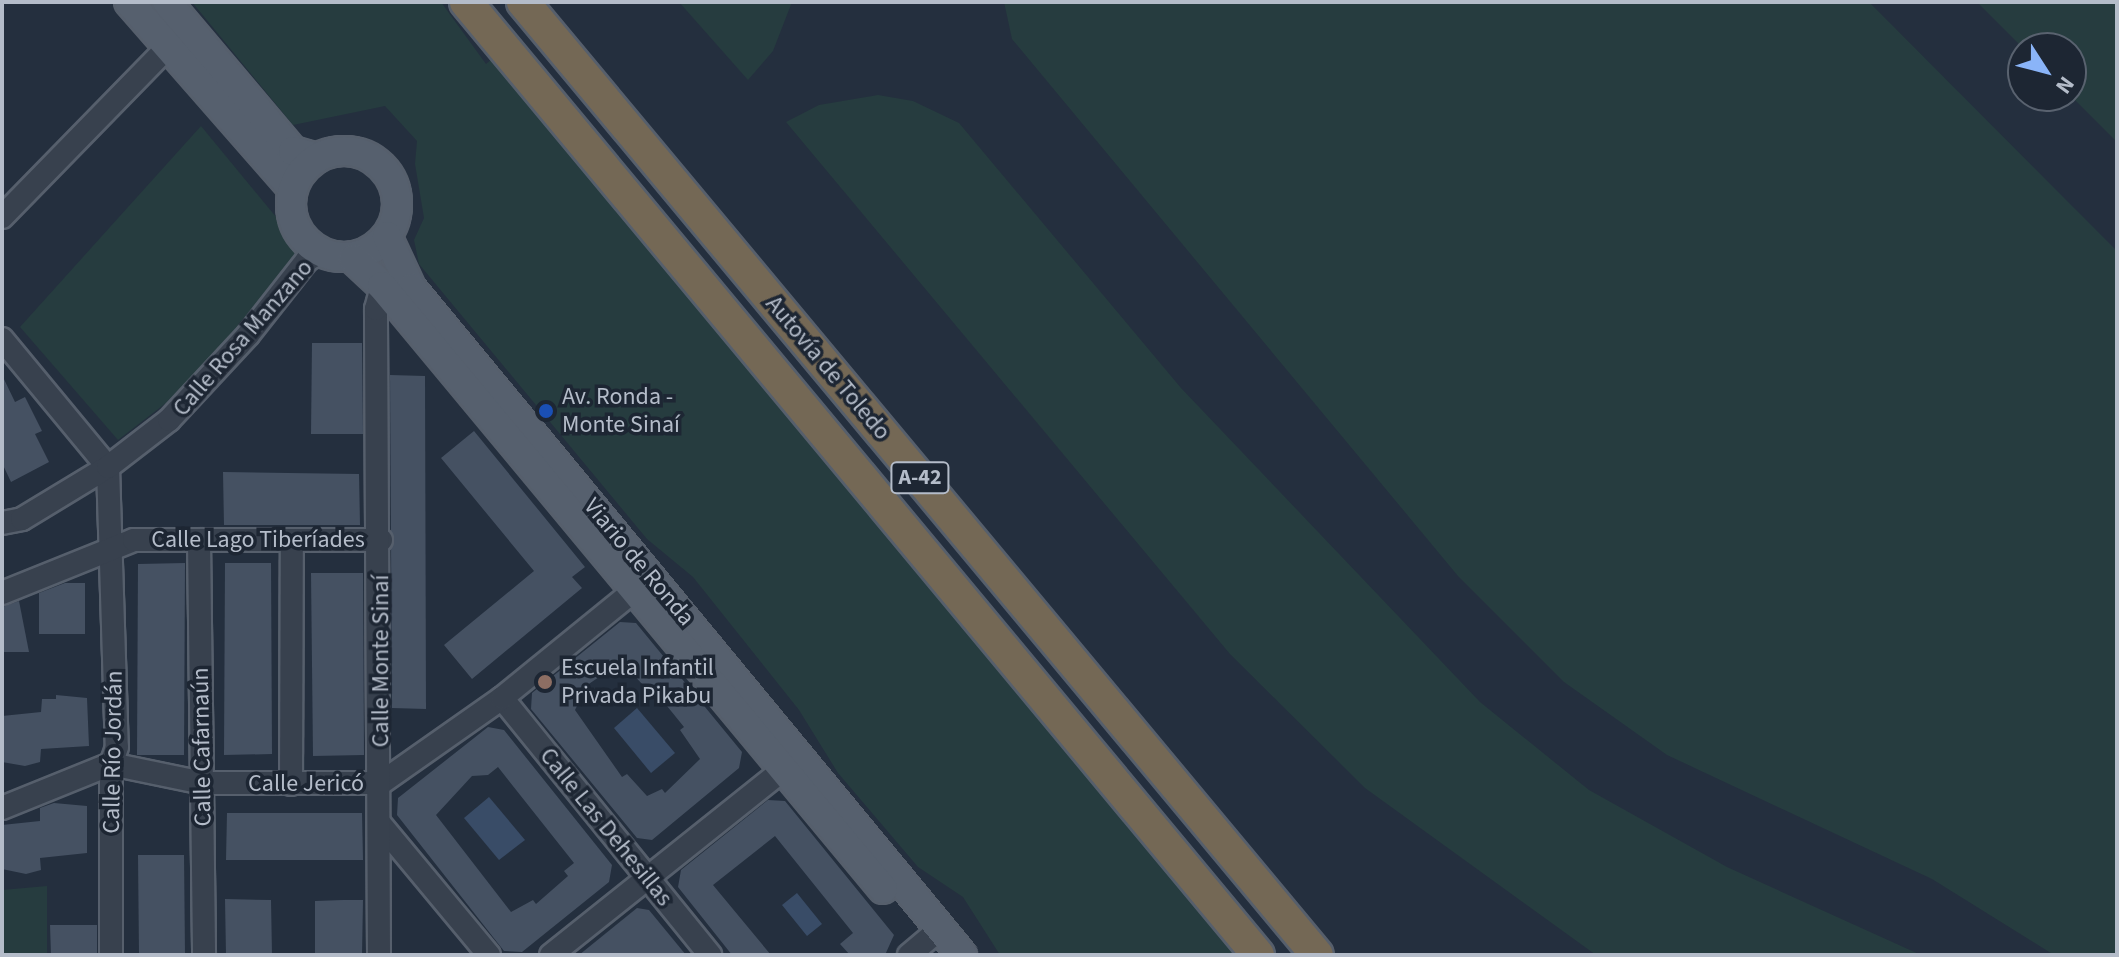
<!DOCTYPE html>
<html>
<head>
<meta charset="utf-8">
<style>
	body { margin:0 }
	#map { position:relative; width:2119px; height:957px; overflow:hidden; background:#242f3e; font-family:"Source Sans 3",sans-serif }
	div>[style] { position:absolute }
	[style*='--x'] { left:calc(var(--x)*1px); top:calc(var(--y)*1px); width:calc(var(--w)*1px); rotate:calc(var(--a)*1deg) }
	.green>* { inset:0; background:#263c3f }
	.water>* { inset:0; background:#394c67 }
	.building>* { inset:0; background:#455162 }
	.roads { filter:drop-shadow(2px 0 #565f6c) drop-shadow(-2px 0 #565f6c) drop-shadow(0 2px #565f6c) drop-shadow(0 -2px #565f6c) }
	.minor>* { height:22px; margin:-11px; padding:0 11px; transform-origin:11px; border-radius:11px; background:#38414e }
	.major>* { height:28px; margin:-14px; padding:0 14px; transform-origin:14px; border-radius:14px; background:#56606e }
	.major>.ring { margin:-14px; padding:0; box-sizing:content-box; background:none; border:28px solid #56606e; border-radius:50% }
	.highway>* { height:32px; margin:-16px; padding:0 16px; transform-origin:16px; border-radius:16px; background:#746855 }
	.dots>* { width:22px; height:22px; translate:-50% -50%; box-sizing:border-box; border:4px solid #1d2633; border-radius:50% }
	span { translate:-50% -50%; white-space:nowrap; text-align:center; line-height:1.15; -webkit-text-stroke:7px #1d2633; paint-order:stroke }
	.shield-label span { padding:2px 6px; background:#1d2633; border:2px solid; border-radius:6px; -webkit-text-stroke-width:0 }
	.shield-label { font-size:22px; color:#b4bcc9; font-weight:700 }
	.street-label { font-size:24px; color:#b4bcc9 }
	.poi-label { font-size:24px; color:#b4bcc9 }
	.left { translate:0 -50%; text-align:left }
	.frame { position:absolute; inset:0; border:4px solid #b4bcc9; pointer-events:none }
	.north { position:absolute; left:2007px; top:32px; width:80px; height:80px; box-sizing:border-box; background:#1d2633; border:2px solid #59626f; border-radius:50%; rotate:126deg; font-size:22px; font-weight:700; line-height:32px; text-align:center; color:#b4bcc9 }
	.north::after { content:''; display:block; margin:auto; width:28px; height:36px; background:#8ab4f8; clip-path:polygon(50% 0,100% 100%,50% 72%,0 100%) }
</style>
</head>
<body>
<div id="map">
	<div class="green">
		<i style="clip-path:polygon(192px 2px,441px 2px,486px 64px,505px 48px,1236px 955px,1000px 955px,963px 897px,918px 867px,838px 773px,799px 710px,693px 577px,647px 539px,419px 264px,414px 240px,424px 218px,415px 164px,417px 141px,385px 106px,293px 125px)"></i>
		<i style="clip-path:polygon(679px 2px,792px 2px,773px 51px,748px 80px)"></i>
		<i style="clip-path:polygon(1004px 2px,1869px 2px,2117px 251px,2117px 955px,2054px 955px,1932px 879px,1667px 755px,1564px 682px,1458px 576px,1012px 39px)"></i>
		<i style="clip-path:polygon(1977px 2px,2117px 2px,2117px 142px,2071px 96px,2071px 48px,2023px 48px)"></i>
		<i style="clip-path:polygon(878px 95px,913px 101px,959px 123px,1181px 388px,1480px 702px,1589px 790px,1727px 867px,1921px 955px,1596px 955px,1365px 788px,1230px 654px,786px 122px,819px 105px)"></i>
		<i style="clip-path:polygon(201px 126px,281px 223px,296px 255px,221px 346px,166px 403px,118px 440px,20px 327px)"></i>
		<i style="clip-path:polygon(47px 886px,47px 955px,2px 955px,2px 890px)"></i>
	</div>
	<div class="water">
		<i style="clip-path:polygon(637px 708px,675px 753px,651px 773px,614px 728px)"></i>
		<i style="clip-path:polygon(489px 797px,525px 840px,499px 860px,464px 818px)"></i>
		<i style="clip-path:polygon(797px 893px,822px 924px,807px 936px,782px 905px)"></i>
	</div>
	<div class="building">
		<i style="clip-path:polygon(312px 343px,362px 343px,363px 434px,311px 434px)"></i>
		<i style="clip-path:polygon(2px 375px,15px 402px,25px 397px,42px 431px,35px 434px,49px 462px,11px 482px,2px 463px)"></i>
		<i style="clip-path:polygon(390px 375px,425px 376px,426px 709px,392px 708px)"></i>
		<i style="clip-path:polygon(474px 431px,585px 567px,572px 577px,582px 588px,472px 679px,444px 645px,534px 571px,441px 458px)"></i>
		<i style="clip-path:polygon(223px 472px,359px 474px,360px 525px,224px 525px)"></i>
		<i style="clip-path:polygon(185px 563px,184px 755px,137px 755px,138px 564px)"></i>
		<i style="clip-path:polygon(225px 563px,271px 563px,272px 754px,224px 755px)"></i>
		<i style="clip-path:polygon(311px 573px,363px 573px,364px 755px,313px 756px)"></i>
		<i style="clip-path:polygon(65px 583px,85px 583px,85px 634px,39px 634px,39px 593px)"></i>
		<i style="clip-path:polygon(19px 601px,29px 652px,2px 652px,2px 607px)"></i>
		<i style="clip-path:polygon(evenodd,620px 622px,636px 623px,742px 752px,739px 768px,652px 840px,637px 838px,531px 709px,532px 693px,620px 622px,621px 662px,646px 688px,650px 685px,684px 727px,680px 730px,700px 759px,665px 793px,662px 789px,647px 796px,627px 774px,622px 777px,575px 710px,583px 694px,580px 690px,621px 662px)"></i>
		<i style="clip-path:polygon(56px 695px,87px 698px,89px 746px,41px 749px,40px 762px,25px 766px,2px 762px,2px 716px,41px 712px,42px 699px,56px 699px)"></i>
		<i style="clip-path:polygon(evenodd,488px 727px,504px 730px,612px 865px,609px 882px,522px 952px,504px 951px,397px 815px,398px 798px,488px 727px,498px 767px,574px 863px,564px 871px,568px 876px,536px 904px,533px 900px,511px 912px,436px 815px,472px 776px,488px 775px,498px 767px)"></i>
		<i style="clip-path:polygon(768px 800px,785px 801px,894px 935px,885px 955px,850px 955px,840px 944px,853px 933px,775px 836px,713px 885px,771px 955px,732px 955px,678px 887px,681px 870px)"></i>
		<i style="clip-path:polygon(54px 803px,87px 806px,87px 853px,40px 858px,41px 870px,26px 874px,2px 869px,2px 825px,40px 821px,40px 808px)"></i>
		<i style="clip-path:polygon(227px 813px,362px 813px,363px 860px,226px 860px)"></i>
		<i style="clip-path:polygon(138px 855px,184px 855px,185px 955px,139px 955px)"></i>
		<i style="clip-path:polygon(225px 899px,271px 900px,272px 955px,226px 955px)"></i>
		<i style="clip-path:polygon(343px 900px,363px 900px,362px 955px,315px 955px,315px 901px)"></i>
		<i style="clip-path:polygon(637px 908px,649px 910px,686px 955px,579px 955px)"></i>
		<i style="clip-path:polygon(50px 925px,97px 925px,97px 955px,51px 955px)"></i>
	</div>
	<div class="roads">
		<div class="minor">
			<i style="--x:2;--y:217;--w:236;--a:-45.7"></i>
			<i style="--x:2;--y:339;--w:166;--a:50.4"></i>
			<i style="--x:108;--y:467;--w:280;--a:88.2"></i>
			<i style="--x:117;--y:747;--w:18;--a:109"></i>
			<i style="--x:111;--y:764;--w:191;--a:90"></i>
			<i style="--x:2;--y:523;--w:20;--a:-11"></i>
			<i style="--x:22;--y:519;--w:100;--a:-31.2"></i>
			<i style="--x:108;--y:467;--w:77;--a:-37.6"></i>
			<i style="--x:169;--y:420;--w:116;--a:-47.1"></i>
			<i style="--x:248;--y:335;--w:95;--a:-51.8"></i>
			<i style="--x:307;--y:260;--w:16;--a:-30"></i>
			<i style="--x:199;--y:540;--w:415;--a:89.3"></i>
			<i style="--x:2;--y:593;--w:142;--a:-21.9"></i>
			<i style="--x:134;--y:540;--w:247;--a:0"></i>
			<i style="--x:502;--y:698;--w:331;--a:51"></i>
			<i style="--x:291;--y:784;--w:244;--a:-89.8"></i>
			<i style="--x:2;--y:808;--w:118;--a:-22"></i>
			<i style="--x:111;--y:764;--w:94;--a:11.7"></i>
			<i style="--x:203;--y:783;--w:178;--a:0"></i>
			<i style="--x:381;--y:783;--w:148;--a:-35.1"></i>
			<i style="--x:502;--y:698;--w:171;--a:-39.1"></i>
			<i style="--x:381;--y:825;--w:169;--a:50.3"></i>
			<i style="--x:379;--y:955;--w:646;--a:-90.27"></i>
			<i style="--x:376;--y:309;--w:24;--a:-75"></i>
			<i style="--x:551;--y:955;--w:298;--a:-38.6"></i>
			<i style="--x:909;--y:955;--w:40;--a:-40"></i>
		</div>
		<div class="major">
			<i style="--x:129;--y:2;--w:247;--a:48.8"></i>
			<i style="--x:167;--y:2;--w:195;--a:49.8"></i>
			<i style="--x:293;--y:151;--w:25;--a:16"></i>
			<i class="ring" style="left:291px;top:151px;width:78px;height:78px"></i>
			<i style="--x:387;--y:236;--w:57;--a:65.2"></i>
			<i style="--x:411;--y:288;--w:865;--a:50.44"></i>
			<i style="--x:353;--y:259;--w:40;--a:43"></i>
			<i style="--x:382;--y:286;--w:784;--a:50.28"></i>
		</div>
		<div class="highway">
			<i style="--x:466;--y:2;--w:1239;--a:50.27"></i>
			<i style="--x:523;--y:2;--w:1240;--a:50.2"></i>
		</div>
	</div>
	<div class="dots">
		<i style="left:546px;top:411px;background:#1a4fb4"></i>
		<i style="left:545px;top:682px;background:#8d6e63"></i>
	</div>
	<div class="shield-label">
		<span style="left:920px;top:478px">A-42</span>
	</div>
	<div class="street-label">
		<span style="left:243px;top:338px;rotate:-49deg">Calle Rosa Manzano</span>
		<span style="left:828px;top:368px;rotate:50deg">Autovía de Toledo</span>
		<span style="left:258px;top:540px">Calle Lago Tiberíades</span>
		<span style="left:639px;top:562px;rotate:50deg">Viario de Ronda</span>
		<span style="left:381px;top:661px;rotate:-90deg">Calle Monte Sinaí</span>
		<span style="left:202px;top:747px;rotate:-91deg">Calle Cafarnaún</span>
		<span style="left:113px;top:752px;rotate:-89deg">Calle Río Jordán</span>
		<span style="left:306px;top:784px">Calle Jericó</span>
		<span style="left:606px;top:827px;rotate:51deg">Calle Las Dehesillas</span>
	</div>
	<div class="poi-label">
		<span class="left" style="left:562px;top:411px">Av. Ronda -<br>Monte Sinaí</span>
		<span class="left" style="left:561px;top:682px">Escuela Infantil<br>Privada Pikabu</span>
	</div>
	<div class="frame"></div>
	<div class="north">N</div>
</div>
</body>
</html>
